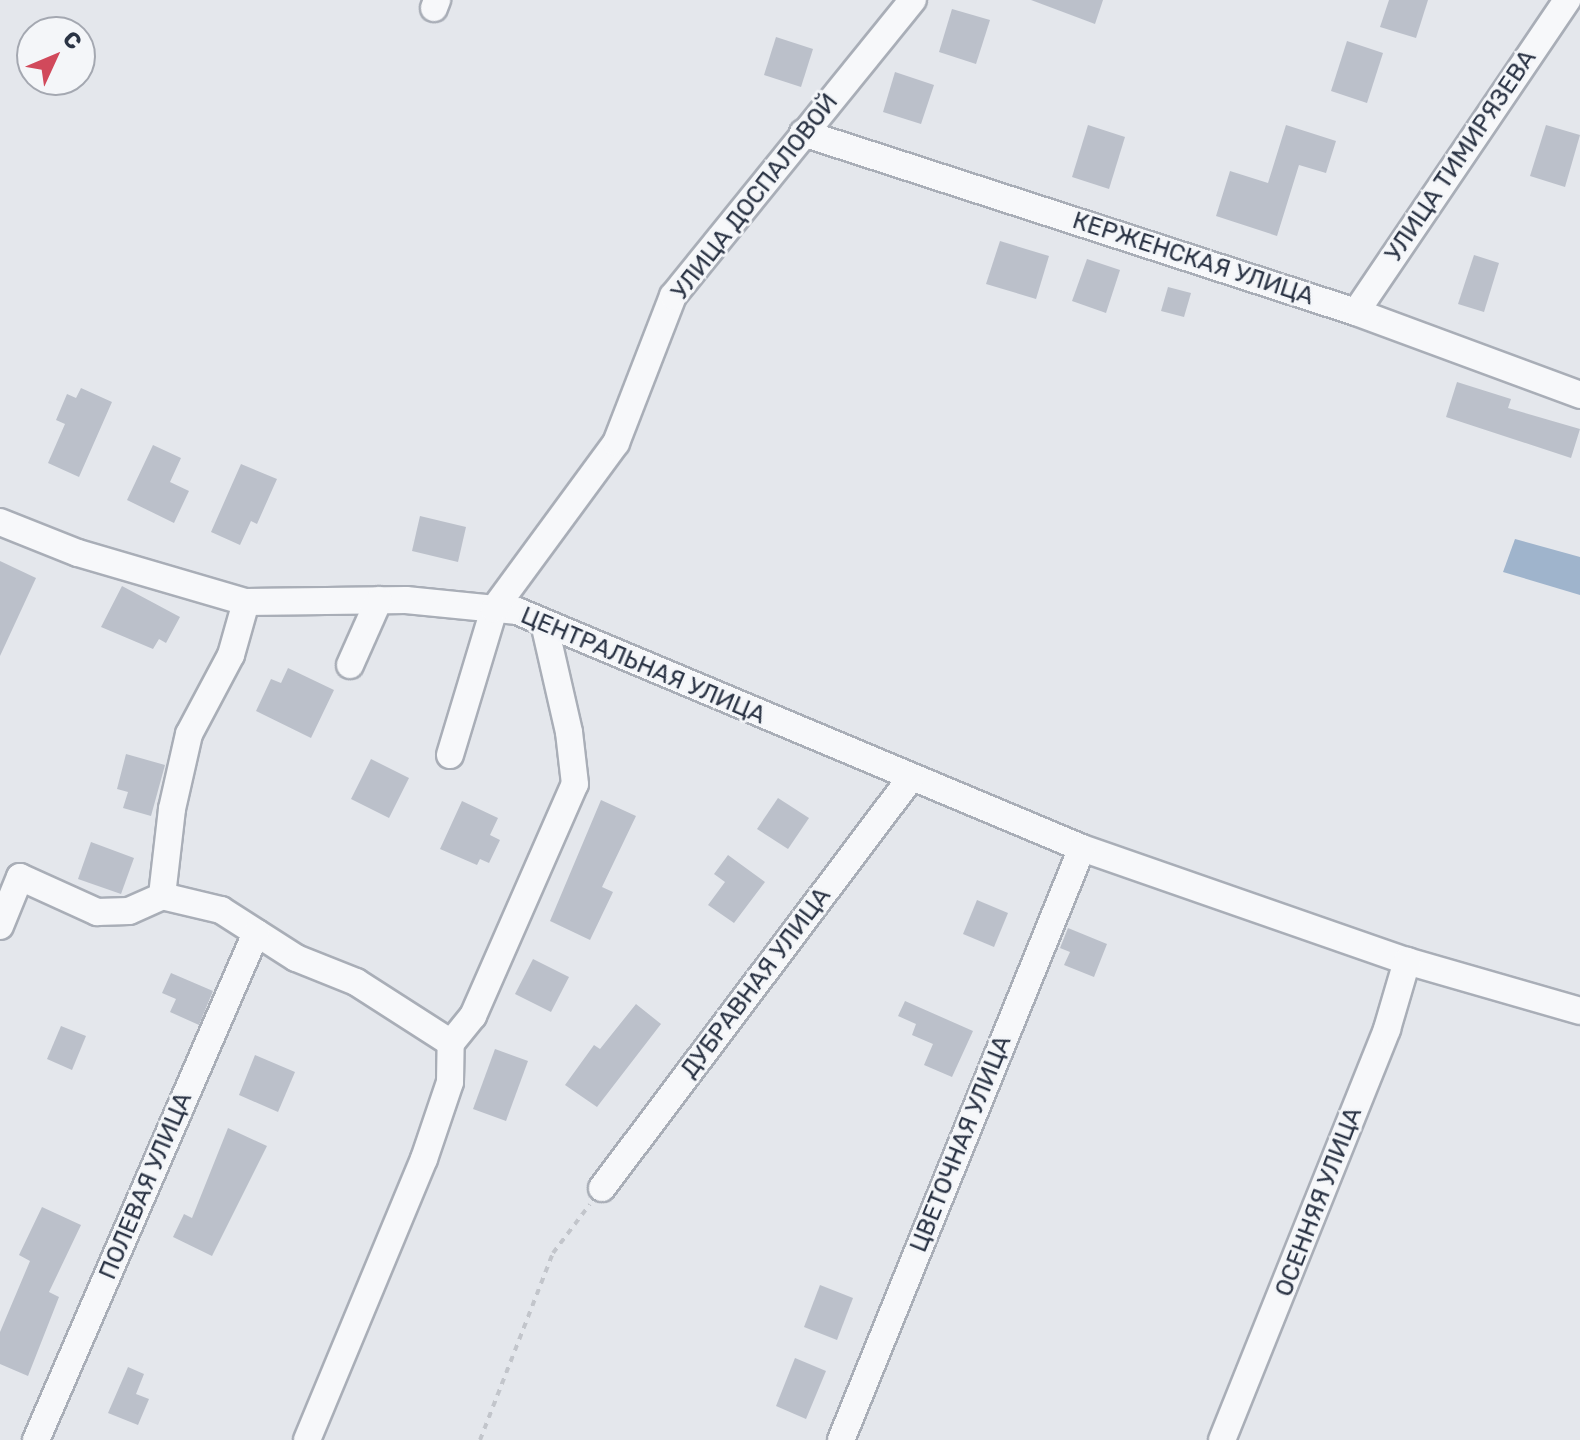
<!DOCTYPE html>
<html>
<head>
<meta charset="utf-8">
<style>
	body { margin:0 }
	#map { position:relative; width:1580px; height:1440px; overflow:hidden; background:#e4e7ec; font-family:Rubik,sans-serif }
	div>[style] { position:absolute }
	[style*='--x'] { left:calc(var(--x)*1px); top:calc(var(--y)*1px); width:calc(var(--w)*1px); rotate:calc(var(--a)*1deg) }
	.water>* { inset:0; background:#9fb4cc }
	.building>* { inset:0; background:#bbc0ca }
	.path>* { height:4px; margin-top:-2px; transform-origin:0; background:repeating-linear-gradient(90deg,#c2c5cb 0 6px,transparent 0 12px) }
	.roads { filter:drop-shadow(2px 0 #a9aeb7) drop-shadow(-2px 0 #a9aeb7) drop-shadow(0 2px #a9aeb7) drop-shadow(0 -2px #a9aeb7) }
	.minor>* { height:26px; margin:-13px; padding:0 13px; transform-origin:13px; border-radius:13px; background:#f7f8fa }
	span { translate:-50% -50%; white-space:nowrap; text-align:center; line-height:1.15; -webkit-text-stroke:6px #f4f6f9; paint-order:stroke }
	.street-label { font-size:24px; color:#2b3445 }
	.north { position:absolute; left:16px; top:16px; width:80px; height:80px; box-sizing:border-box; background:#f4f6f9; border:2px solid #a4a8b1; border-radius:50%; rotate:46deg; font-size:22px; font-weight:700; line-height:32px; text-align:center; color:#2b3445 }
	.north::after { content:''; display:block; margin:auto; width:28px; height:36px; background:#d1495b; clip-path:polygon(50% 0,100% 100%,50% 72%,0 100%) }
</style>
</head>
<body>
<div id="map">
	<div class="water">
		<i style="clip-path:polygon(1515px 539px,1580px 557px,1580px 595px,1503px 572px)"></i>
	</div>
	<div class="building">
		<i style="clip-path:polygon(1031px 0,1103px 0,1095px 24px)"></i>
		<i style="clip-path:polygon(1389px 0,1428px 0,1416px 38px,1380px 27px)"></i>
		<i style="clip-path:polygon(952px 9px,990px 20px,976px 64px,939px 52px)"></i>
		<i style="clip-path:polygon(776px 37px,813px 49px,801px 87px,764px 75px)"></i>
		<i style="clip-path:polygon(1347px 41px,1383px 53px,1367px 103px,1331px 91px)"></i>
		<i style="clip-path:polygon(895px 72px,934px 85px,921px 124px,883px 112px)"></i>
		<i style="clip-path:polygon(1088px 125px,1125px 137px,1109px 189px,1072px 177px)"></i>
		<i style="clip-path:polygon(1286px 125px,1336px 141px,1326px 173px,1299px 165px,1277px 236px,1216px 216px,1230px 171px,1268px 183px)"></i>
		<i style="clip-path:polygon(1546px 125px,1580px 135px,1565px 187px,1530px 176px)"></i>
		<i style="clip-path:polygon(1000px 241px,1049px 256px,1036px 299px,986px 284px)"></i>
		<i style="clip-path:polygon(1474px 255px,1499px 263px,1484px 312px,1458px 304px)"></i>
		<i style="clip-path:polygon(1087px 259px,1120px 270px,1106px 313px,1072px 301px)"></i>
		<i style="clip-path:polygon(1168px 287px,1191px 293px,1184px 317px,1161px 311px)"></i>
		<i style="clip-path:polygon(1457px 382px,1511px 399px,1508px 408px,1580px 429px,1571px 458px,1446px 417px)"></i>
		<i style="clip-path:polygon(81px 388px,112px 402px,79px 477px,48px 463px,65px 424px,56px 420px,67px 394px,76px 398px)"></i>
		<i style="clip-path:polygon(153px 445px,181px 458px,170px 482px,189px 491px,174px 523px,127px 500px)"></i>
		<i style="clip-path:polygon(241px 464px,277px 479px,257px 524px,251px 521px,240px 545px,211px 532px)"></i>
		<i style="clip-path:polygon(420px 516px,466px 527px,458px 562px,412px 551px)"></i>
		<i style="clip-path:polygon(0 561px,36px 578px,0 656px)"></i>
		<i style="clip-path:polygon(122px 586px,180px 617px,166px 643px,159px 639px,153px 649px,101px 627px)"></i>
		<i style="clip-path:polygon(288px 668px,334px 690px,311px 738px,256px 711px,271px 679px,281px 683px)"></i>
		<i style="clip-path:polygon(126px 754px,165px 765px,151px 816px,123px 808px,128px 792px,117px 789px)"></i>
		<i style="clip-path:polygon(371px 759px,409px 778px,389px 818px,351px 799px)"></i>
		<i style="clip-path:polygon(778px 798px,809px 818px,788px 849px,757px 829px)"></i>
		<i style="clip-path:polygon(601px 800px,636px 816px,602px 887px,613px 892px,590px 940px,550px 921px)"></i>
		<i style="clip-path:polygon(462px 801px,498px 818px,490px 835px,500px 840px,489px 863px,480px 859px,477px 865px,440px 849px)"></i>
		<i style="clip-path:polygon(91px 842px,134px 858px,121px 894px,78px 879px)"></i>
		<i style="clip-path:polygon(728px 855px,765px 882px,734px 923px,708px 905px,725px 882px,714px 874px)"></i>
		<i style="clip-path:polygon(977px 900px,1008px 913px,994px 947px,963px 934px)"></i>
		<i style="clip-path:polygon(1068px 928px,1107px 944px,1094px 977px,1064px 965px,1070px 952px,1060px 948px)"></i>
		<i style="clip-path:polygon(533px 959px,569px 977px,551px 1012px,515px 994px)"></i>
		<i style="clip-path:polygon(171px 973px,213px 991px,199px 1025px,170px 1012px,176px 999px,162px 993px)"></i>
		<i style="clip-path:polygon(905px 1001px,973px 1031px,952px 1077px,924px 1065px,933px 1044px,912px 1035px,916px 1024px,898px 1016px)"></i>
		<i style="clip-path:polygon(636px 1004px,661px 1024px,597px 1107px,565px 1085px,594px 1045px,600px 1049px)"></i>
		<i style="clip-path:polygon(61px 1026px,86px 1036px,72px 1070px,47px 1059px)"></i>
		<i style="clip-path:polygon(495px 1049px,528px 1061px,506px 1121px,473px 1109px)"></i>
		<i style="clip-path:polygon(255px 1055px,295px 1072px,278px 1112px,239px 1095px)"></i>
		<i style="clip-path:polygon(228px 1128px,267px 1146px,212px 1256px,173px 1237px,184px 1214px,192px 1218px)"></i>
		<i style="clip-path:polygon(42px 1207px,81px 1225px,49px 1292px,59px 1297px,28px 1376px,0 1364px,0 1332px,30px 1261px,19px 1255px)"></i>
		<i style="clip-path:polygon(820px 1285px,853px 1298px,837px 1340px,804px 1327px)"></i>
		<i style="clip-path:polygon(795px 1358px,826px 1371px,806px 1419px,776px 1406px)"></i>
		<i style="clip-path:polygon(128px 1367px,144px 1374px,136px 1394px,149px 1399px,138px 1425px,108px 1413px)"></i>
	</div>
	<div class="path">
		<i style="--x:480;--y:1440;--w:201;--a:-68.7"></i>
		<i style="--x:553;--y:1253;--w:61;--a:-52.9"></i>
	</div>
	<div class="roads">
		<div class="minor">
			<i style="--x:434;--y:8;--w:9;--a:-69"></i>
			<i style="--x:803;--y:133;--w:581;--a:17.94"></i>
			<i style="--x:1356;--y:312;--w:239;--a:20.3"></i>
			<i style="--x:1356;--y:312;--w:377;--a:-55.9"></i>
			<i style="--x:0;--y:522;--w:84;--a:21.7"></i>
			<i style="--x:78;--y:553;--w:175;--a:16.3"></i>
			<i style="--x:246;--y:602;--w:160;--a:-0.7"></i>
			<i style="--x:406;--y:600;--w:112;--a:5.7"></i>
			<i style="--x:517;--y:611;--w:613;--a:22.76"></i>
			<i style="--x:1082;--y:848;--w:344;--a:19.2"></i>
			<i style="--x:1407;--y:961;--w:180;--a:16.1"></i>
			<i style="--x:246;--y:602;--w:55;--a:105.8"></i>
			<i style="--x:231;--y:655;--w:89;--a:118"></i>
			<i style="--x:189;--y:734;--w:77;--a:102.8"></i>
			<i style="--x:172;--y:809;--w:88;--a:96.6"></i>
			<i style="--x:162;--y:896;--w:61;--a:13.3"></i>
			<i style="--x:221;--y:910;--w:89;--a:32.6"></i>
			<i style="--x:296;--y:958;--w:65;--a:21.8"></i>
			<i style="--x:356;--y:982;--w:113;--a:32.7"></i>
			<i style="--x:451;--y:1043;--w:35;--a:-51"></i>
			<i style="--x:473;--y:1016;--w:253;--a:-66.3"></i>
			<i style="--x:575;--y:784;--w:52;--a:-96.6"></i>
			<i style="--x:569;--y:732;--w:112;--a:-102.9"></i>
			<i style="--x:350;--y:665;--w:71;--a:-66"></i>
			<i style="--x:450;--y:755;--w:152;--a:-73.2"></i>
			<i style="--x:494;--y:609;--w:206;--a:-53.7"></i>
			<i style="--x:616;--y:443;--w:158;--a:-68.8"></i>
			<i style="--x:673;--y:296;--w:381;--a:-51"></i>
			<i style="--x:0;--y:926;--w:53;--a:-67.8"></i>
			<i style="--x:20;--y:877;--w:85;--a:24.4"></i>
			<i style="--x:97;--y:912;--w:32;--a:-2"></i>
			<i style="--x:129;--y:911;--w:36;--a:-24"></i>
			<i style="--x:602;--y:1188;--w:512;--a:-53.02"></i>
			<i style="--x:36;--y:1440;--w:553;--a:-66.54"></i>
			<i style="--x:307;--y:1440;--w:304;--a:-67.4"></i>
			<i style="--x:424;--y:1159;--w:81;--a:-71.3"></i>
			<i style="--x:450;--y:1082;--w:39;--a:-89"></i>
			<i style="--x:841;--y:1440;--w:639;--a:-67.85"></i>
			<i style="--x:1222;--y:1440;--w:443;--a:-68.1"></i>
			<i style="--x:1387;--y:1029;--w:71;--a:-73.6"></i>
		</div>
	</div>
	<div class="street-label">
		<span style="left:1461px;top:156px;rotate:-56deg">УЛИЦА ТИМИРЯЗЕВА</span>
		<span style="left:755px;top:197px;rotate:-52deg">УЛИЦА ДОСПАЛОВОЙ</span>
		<span style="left:1193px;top:259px;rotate:18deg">КЕРЖЕНСКАЯ УЛИЦА</span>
		<span style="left:643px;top:666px;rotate:23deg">ЦЕНТРАЛЬНАЯ УЛИЦА</span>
		<span style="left:756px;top:983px;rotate:-53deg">ДУБРАВНАЯ УЛИЦА</span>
		<span style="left:961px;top:1144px;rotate:-68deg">ЦВЕТОЧНАЯ УЛИЦА</span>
		<span style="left:146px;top:1186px;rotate:-67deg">ПОЛЕВАЯ УЛИЦА</span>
		<span style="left:1319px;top:1202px;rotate:-69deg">ОСЕННЯЯ УЛИЦА</span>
	</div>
	<div class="north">С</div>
</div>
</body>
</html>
